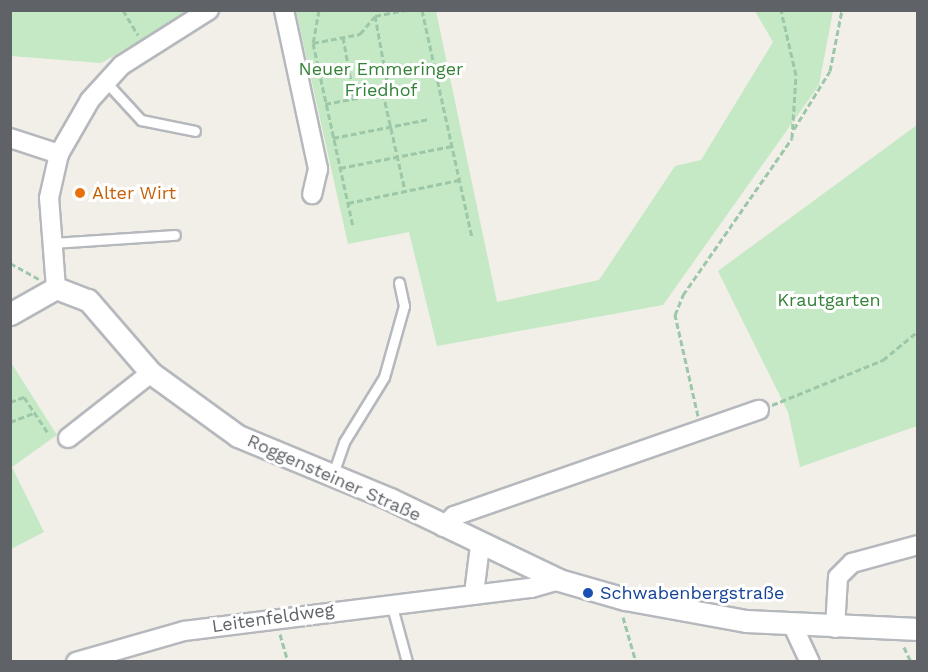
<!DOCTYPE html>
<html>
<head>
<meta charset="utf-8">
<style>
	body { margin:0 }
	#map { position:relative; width:928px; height:672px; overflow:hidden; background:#f1efe8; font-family:"Work Sans",sans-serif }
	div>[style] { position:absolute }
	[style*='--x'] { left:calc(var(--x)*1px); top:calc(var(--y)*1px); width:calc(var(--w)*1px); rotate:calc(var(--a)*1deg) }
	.green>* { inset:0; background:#c5e8c5 }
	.path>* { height:3px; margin-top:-1.5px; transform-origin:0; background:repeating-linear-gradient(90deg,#9cc7a9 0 6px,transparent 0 9px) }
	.roads { filter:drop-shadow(2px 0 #b5b8bc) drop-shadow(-2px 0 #b5b8bc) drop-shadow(0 2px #b5b8bc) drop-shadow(0 -2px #b5b8bc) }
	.service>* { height:9px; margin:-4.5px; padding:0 4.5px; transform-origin:4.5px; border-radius:4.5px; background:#fff }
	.minor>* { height:18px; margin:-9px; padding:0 9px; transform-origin:9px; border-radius:9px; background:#fff }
	.tertiary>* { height:21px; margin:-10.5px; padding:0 10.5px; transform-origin:10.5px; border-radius:10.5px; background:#fff }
	.dots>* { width:16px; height:16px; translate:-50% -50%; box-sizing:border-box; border:3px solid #fff; border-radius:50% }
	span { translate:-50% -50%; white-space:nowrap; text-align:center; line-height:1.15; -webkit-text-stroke:6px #fff; paint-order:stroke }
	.park-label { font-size:18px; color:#348238 }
	.food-label { font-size:18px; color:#c56008 }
	.left { translate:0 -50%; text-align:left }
	.street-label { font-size:18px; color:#5f6368 }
	.transit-label { font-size:18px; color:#164399 }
	.frame { position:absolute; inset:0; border:12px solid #5f6368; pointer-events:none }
</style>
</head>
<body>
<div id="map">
	<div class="green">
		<i style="clip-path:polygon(10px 11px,194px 11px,101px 63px,11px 56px)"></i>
		<i style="clip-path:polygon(296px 11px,436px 11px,497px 302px,599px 280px,675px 166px,701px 160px,773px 42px,755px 11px,833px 11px,819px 85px,663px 305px,437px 346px,409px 232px,348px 244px)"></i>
		<i style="clip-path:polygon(917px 125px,917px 426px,800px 467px,788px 412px,718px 271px)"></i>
		<i style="clip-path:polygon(10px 361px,57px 435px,12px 467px,44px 532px,11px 549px)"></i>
	</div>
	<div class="path">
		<i style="--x:123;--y:10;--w:29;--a:59"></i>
		<i style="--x:319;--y:10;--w:34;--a:100"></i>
		<i style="--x:313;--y:43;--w:187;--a:77.7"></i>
		<i style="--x:422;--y:10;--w:232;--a:77.6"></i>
		<i style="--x:343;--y:37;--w:63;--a:79.9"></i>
		<i style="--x:313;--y:43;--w:48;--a:-10.8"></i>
		<i style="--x:360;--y:34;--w:23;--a:-50"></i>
		<i style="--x:383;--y:93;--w:100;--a:77.3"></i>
		<i style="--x:325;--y:104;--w:65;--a:-10.6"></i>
		<i style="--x:389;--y:92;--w:77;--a:-100.4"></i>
		<i style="--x:375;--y:16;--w:31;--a:-11"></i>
		<i style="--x:794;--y:129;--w:68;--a:-58.2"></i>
		<i style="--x:830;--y:71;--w:62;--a:-78.9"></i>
		<i style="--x:333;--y:138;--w:98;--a:-11.2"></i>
		<i style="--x:340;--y:168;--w:114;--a:-11.1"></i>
		<i style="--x:348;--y:203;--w:113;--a:-11.7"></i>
		<i style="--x:10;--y:263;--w:33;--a:29"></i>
		<i style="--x:10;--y:402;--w:15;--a:-20"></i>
		<i style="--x:24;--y:397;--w:43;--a:56.3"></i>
		<i style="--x:772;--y:405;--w:120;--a:-22.1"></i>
		<i style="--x:883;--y:360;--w:45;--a:-39.6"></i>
		<i style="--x:698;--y:416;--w:104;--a:-102.8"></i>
		<i style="--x:675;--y:315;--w:22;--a:-68"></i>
		<i style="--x:683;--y:295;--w:191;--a:-55.2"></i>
		<i style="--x:792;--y:138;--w:63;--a:-86.4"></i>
		<i style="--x:796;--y:75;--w:67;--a:-103"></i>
		<i style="--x:10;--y:422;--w:25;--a:-21"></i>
		<i style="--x:623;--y:617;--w:47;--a:73.9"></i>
		<i style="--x:280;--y:634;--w:29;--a:74"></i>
		<i style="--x:904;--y:647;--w:17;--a:65"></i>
	</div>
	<div class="roads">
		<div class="service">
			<i style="--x:106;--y:82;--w:52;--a:47.4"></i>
			<i style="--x:141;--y:120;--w:55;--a:11.5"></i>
			<i style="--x:53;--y:243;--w:122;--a:-3.8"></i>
			<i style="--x:332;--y:477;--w:37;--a:-71"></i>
			<i style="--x:344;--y:442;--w:76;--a:-58.4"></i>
			<i style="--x:384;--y:377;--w:74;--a:-74.3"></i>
			<i style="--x:404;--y:306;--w:24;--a:-102"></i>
			<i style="--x:391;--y:603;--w:61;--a:74.8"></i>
		</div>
		<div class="minor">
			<i style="--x:284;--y:10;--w:163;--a:77.9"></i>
			<i style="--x:318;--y:169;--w:26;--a:103"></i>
			<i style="--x:10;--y:138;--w:52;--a:18.1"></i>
			<i style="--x:56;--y:288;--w:90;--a:-94.4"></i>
			<i style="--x:49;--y:198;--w:45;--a:-77.2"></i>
			<i style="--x:59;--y:154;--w:62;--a:-60.1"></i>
			<i style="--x:90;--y:100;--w:47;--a:-47.6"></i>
			<i style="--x:122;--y:65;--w:103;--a:-32.3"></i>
			<i style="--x:68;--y:438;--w:105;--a:-38.1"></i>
			<i style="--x:443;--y:527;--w:16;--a:-45"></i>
			<i style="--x:454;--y:516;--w:323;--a:-19.2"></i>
			<i style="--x:474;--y:594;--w:48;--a:-82.9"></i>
			<i style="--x:793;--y:626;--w:40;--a:65"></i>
			<i style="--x:835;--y:628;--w:51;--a:-86.6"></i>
			<i style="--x:838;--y:577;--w:20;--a:-45"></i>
			<i style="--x:852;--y:563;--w:68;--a:-15.3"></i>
			<i style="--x:76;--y:662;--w:112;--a:-16"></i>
			<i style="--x:184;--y:631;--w:350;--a:-7.1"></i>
			<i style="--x:531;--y:588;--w:29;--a:-16"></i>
		</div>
		<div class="tertiary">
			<i style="--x:10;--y:314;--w:53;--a:-29.5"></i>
			<i style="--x:56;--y:288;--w:34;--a:21"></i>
			<i style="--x:88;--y:300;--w:96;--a:49.2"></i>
			<i style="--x:151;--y:373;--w:107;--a:35.9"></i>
			<i style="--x:238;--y:436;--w:165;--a:22.5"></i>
			<i style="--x:390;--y:499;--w:187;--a:25.6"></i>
			<i style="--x:559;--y:580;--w:69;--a:16.1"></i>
			<i style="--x:625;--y:599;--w:123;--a:10.3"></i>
			<i style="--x:746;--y:621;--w:172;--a:2.7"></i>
		</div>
	</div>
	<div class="dots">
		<i style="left:80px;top:193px;background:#e8710a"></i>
		<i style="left:588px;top:593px;background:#1a4fb4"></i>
	</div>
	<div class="park-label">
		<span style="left:381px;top:80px">Neuer Emmeringer<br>Friedhof</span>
		<span style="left:829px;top:300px">Krautgarten</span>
	</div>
	<div class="food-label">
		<span class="left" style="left:92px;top:193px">Alter Wirt</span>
	</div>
	<div class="street-label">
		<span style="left:334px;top:478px;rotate:24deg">Roggensteiner Straße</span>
		<span style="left:273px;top:618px;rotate:-8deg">Leitenfeldweg</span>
	</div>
	<div class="transit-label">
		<span class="left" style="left:600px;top:593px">Schwabenbergstraße</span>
	</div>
	<div class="frame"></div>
</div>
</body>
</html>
